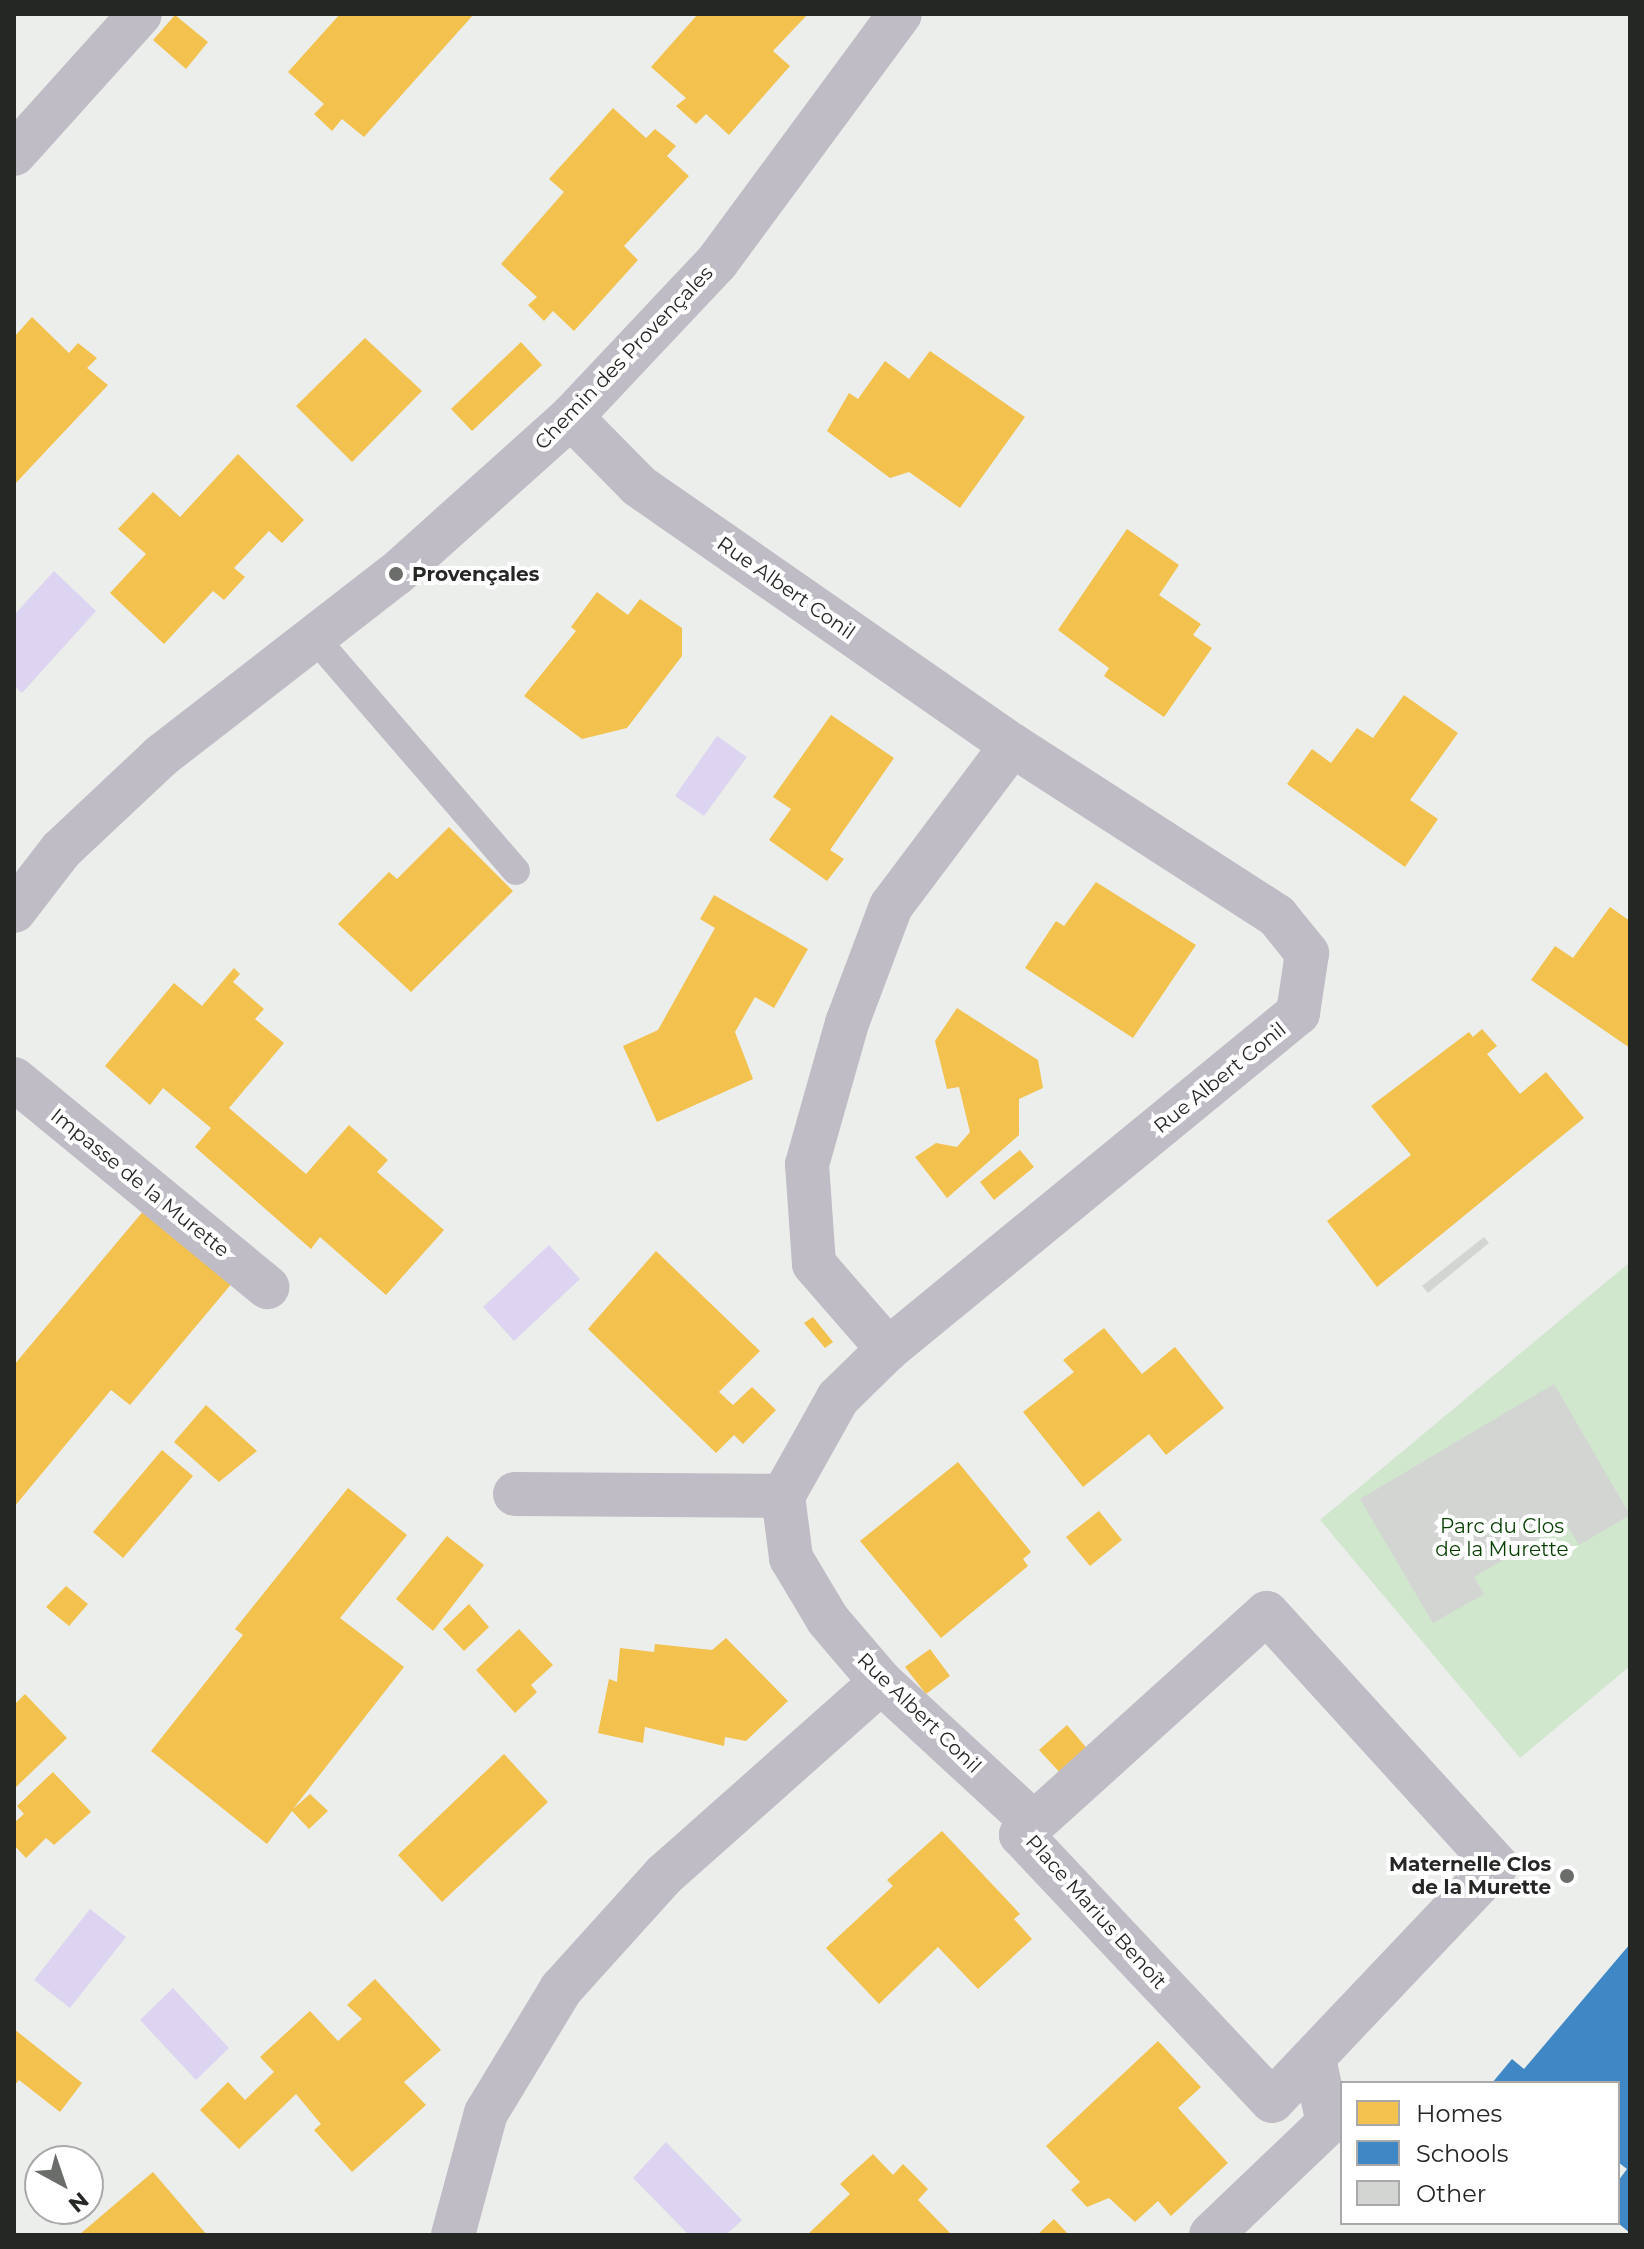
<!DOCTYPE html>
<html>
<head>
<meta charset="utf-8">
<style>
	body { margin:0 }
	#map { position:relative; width:1644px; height:2249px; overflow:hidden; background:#eceeeb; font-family:Montserrat,sans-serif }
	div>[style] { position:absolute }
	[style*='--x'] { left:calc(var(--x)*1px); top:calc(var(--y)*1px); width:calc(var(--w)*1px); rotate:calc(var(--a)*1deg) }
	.green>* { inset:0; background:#d0e7cd }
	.water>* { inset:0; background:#dcd4f1 }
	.homes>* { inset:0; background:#f2c14e }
	.schools>* { inset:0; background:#3f88c5 }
	.building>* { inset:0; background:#d3d5d3 }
	.lane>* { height:28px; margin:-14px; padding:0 14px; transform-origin:14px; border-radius:14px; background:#bfbcc6 }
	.street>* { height:44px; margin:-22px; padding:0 22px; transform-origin:22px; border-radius:22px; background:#bfbcc6 }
	.dots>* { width:22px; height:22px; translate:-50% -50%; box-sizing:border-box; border:4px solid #fff; border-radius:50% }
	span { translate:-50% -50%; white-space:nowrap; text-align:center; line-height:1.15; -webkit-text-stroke:8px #fff; paint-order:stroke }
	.street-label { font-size:20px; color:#252725 }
	.poi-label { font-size:20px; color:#252725; font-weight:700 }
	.left { translate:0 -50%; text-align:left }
	.right { translate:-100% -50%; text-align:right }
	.park-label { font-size:20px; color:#063e00 }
	.frame { position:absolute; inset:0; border:16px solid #252725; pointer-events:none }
	.legend { position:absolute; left:1340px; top:2081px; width:280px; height:144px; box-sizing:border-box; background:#fff; border:2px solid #a8a9a8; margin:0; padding:10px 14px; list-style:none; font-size:24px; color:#252725 }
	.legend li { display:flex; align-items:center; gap:16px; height:40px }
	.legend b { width:40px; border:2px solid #a8a9a8 }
	.north { position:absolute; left:24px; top:2145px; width:80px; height:80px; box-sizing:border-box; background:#fff; border:2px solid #a8a9a8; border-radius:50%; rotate:140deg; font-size:22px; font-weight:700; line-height:32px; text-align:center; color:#252725 }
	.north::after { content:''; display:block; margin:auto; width:28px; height:36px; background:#6b6d6a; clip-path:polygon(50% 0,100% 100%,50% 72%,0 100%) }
</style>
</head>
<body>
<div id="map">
	<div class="green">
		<i style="clip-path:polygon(1630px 1262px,1630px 1666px,1520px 1758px,1320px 1520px)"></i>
	</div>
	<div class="water">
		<i style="clip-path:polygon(54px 571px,96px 611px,22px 693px,14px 686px,14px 615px)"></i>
		<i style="clip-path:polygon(717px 736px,747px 757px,704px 816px,675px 796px)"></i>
		<i style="clip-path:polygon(549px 1245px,580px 1279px,514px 1341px,483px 1307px)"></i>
		<i style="clip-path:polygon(90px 1909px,126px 1937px,70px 2008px,34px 1980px)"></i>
		<i style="clip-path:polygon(173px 1988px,229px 2048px,196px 2080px,140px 2020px)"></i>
		<i style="clip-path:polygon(666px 2142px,742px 2220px,726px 2235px,689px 2235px,633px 2178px)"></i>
	</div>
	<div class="homes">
		<i style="clip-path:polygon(340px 14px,474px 14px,364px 137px,342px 119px,332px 131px,314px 114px,324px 104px,288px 72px)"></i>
		<i style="clip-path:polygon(698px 14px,808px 14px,773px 51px,790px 66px,729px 135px,706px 114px,696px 124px,676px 106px,686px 98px,651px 67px)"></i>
		<i style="clip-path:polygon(175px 15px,208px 42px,186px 69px,153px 40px)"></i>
		<i style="clip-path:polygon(613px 108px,646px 138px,655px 129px,676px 146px,667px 156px,689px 176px,624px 246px,638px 260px,574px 331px,553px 311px,544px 321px,528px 305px,537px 297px,501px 264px,564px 192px,549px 179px)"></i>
		<i style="clip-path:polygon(32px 317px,69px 353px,78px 343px,97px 358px,87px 368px,108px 385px,14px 485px,14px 337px)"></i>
		<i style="clip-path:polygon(365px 338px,422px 391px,352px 462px,296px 406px)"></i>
		<i style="clip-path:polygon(521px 342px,542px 365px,472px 431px,451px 409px)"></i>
		<i style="clip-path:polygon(930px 351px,1025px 417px,960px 508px,909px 472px,890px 478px,827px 431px,849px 393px,858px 399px,885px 361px,909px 379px)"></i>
		<i style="clip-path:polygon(238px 454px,304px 520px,282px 543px,269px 531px,234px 568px,245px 577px,224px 600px,213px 591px,164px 644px,110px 593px,146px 554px,118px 529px,153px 492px,180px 517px)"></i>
		<i style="clip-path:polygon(1127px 529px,1179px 565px,1159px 595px,1201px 624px,1193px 635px,1212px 648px,1164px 717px,1104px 676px,1109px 668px,1058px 630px)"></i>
		<i style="clip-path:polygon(597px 592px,628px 615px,640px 599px,682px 628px,682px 656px,627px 728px,582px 739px,524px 696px,576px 631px,571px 627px)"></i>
		<i style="clip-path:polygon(1404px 695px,1458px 733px,1410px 800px,1438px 819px,1405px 867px,1287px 784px,1312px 749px,1331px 763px,1357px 728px,1373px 738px)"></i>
		<i style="clip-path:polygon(831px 715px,894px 758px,830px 850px,844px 859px,827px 881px,769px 840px,791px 809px,773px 797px)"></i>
		<i style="clip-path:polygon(449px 827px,513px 891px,411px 992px,338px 924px,389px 872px,397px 879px)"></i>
		<i style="clip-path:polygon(1096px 882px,1196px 945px,1133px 1038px,1025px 968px,1056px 921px,1064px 926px)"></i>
		<i style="clip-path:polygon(714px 895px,808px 949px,774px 1008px,755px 997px,735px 1032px,753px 1079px,657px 1122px,623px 1046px,658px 1030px,715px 928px,700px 919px)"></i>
		<i style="clip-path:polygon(1610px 907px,1630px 921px,1630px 1048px,1531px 980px,1555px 946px,1573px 958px)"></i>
		<i style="clip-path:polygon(234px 968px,240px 974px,233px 982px,264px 1009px,255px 1019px,284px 1043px,229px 1108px,306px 1174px,349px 1125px,388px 1160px,377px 1172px,444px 1230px,386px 1295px,320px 1237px,311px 1249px,195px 1147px,211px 1128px,163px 1088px,150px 1105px,105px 1066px,174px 983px,202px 1006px)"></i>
		<i style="clip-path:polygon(957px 1008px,1038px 1060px,1043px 1088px,1019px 1099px,1019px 1135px,947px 1198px,915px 1157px,936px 1143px,957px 1147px,970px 1132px,959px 1087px,947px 1089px,935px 1041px)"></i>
		<i style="clip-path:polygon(1482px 1029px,1497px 1046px,1487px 1054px,1520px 1094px,1546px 1072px,1584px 1118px,1377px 1287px,1327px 1221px,1411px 1155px,1371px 1106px,1469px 1032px,1473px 1037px)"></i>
		<i style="clip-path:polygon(1020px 1150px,1034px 1167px,994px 1200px,980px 1182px)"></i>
		<i style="clip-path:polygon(145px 1209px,233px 1282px,130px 1405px,111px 1390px,14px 1507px,14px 1365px)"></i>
		<i style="clip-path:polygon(656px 1251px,760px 1351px,719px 1392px,733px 1405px,752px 1387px,776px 1410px,743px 1444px,734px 1435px,716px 1453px,588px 1329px)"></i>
		<i style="clip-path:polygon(813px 1317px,833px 1342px,825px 1348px,804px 1323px)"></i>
		<i style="clip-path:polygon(1104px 1328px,1142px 1374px,1175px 1347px,1224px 1408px,1166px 1455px,1149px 1434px,1083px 1487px,1023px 1412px,1074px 1372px,1063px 1360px)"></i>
		<i style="clip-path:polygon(206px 1405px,257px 1451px,219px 1482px,174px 1442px)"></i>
		<i style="clip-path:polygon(162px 1450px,193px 1476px,123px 1558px,93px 1532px)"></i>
		<i style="clip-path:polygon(958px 1462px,1031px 1552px,1023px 1559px,1028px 1566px,941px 1638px,860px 1541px)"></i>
		<i style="clip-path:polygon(348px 1488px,407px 1535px,340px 1618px,404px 1667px,293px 1809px,310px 1794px,328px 1811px,309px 1829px,292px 1811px,267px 1844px,151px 1751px,243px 1635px,235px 1629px)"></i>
		<i style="clip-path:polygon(1099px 1511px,1122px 1540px,1090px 1566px,1066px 1537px)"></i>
		<i style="clip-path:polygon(447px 1536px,484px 1565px,433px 1631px,396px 1599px)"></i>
		<i style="clip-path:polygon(66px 1586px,88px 1604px,69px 1626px,46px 1607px)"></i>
		<i style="clip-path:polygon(469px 1604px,489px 1627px,464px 1651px,443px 1629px)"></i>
		<i style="clip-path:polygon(519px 1629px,553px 1665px,531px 1685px,537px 1692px,515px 1713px,476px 1670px)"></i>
		<i style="clip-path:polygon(726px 1638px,788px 1701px,746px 1741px,725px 1737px,724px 1746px,645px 1727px,643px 1743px,598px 1733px,609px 1679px,617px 1682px,620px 1648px,654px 1652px,655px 1644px,712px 1650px)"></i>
		<i style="clip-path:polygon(930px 1649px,950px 1676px,926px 1694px,905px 1667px)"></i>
		<i style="clip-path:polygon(25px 1694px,67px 1738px,14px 1789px,14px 1705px)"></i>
		<i style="clip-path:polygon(1067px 1725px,1090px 1752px,1063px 1776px,1039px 1750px)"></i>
		<i style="clip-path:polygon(504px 1754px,548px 1802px,442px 1902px,398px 1855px)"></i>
		<i style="clip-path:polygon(53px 1772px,91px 1812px,54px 1845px,46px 1838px,26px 1858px,14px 1845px,14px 1823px,24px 1814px,17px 1806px)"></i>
		<i style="clip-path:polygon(942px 1831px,1020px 1914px,1014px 1919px,1032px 1939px,978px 1989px,938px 1947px,879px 2004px,826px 1948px,893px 1886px,887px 1880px)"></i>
		<i style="clip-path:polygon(375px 1979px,441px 2050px,404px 2082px,426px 2105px,352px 2172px,314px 2130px,321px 2124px,296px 2094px,239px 2149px,200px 2110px,228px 2082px,245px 2100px,274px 2072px,260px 2057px,310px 2011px,338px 2041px,362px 2019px,347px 2005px)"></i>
		<i style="clip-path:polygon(14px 2029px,82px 2083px,60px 2112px,19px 2080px,14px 2086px)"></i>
		<i style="clip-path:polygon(1158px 2041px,1201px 2087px,1178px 2108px,1228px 2163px,1171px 2216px,1158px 2201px,1135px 2222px,1109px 2198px,1087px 2207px,1071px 2190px,1080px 2182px,1046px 2146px)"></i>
		<i style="clip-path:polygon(873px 2154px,893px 2175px,903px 2164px,928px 2189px,918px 2200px,952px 2235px,807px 2235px,850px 2194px,840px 2184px)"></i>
		<i style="clip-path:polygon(153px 2172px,207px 2235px,79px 2235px,127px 2194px)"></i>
		<i style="clip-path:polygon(1054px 2219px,1069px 2235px,1037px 2235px)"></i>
	</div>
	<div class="schools">
		<i style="clip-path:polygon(1630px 1944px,1630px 2233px,1618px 2223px,1618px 2181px,1627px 2169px,1618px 2162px,1618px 2083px,1492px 2083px,1512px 2059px,1524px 2069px)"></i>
	</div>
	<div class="building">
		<i style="clip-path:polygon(1484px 1237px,1489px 1243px,1428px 1293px,1422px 1286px)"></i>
		<i style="clip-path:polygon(1554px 1384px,1630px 1515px,1579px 1545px,1566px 1523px,1474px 1577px,1484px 1594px,1433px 1623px,1360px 1499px)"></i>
	</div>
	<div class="lane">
		<i style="--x:314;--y:637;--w:309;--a:49.2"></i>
	</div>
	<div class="street">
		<i style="--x:14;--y:154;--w:188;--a:-48"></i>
		<i style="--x:571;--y:417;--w:97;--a:45.4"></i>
		<i style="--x:639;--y:486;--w:454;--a:34.8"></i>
		<i style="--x:1012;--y:745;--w:201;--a:126.9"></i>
		<i style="--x:891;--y:906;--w:125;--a:110.6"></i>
		<i style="--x:847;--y:1023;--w:147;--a:105.8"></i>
		<i style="--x:807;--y:1164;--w:100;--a:86"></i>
		<i style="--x:814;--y:1264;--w:113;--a:49"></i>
		<i style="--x:1012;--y:745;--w:315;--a:32.8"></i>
		<i style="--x:1277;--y:916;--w:48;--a:51"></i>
		<i style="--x:1307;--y:953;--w:61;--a:98.5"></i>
		<i style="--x:1298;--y:1013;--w:530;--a:140.66"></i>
		<i style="--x:888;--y:1349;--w:70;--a:135.6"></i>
		<i style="--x:838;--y:1398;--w:112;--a:119.3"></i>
		<i style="--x:783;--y:1496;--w:63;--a:82.6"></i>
		<i style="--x:791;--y:1558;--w:72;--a:59.2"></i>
		<i style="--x:828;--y:1620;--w:82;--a:49.5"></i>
		<i style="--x:881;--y:1682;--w:208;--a:42.7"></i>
		<i style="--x:14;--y:911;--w:77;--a:-52.4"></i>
		<i style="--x:61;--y:850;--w:137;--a:-43.2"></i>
		<i style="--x:161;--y:756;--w:297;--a:-37.8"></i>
		<i style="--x:396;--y:574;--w:235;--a:-41.9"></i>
		<i style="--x:571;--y:417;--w:213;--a:-46.7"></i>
		<i style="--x:717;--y:262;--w:308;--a:-53.6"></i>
		<i style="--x:14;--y:1079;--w:328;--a:39.4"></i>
		<i style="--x:515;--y:1494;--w:268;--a:0.4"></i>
		<i style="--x:1267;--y:1613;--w:341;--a:47.7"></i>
		<i style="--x:1496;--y:1865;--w:325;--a:133.5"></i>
		<i style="--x:1272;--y:2101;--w:366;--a:-133.3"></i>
		<i style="--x:1021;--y:1835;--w:331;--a:-42.1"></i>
		<i style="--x:453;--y:2235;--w:126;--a:-74.9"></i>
		<i style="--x:486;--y:2113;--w:145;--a:-58.8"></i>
		<i style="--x:561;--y:1989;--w:154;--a:-47.9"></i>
		<i style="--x:664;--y:1875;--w:290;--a:-41.6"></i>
		<i style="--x:1211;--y:2235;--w:162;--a:-43.7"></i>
		<i style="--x:1328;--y:2123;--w:66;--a:-102.3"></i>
	</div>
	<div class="dots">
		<i style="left:396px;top:574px;background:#6b6d6a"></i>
		<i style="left:1567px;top:1876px;background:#6b6d6a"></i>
	</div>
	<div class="street-label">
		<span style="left:624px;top:358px;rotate:-46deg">Chemin des Provençales</span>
		<span style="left:786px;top:588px;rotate:35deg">Rue Albert Conil</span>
		<span style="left:1220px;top:1078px;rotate:-39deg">Rue Albert Conil</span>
		<span style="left:140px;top:1183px;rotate:39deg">Impasse de la Murette</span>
		<span style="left:919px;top:1713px;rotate:44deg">Rue Albert Conil</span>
		<span style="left:1096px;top:1912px;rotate:48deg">Place Marius Benoît</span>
	</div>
	<div class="poi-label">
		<span class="left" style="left:412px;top:574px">Provençales</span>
		<span class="right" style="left:1551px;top:1876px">Maternelle Clos<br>de la Murette</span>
	</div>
	<div class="park-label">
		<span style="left:1502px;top:1538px">Parc du Clos<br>de la Murette</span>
	</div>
	<div class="frame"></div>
	<ul class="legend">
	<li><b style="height:22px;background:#f2c14e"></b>Homes</li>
	<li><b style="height:22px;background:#3f88c5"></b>Schools</li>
	<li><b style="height:22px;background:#d3d5d3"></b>Other</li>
	</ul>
	<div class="north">N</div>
</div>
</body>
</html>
